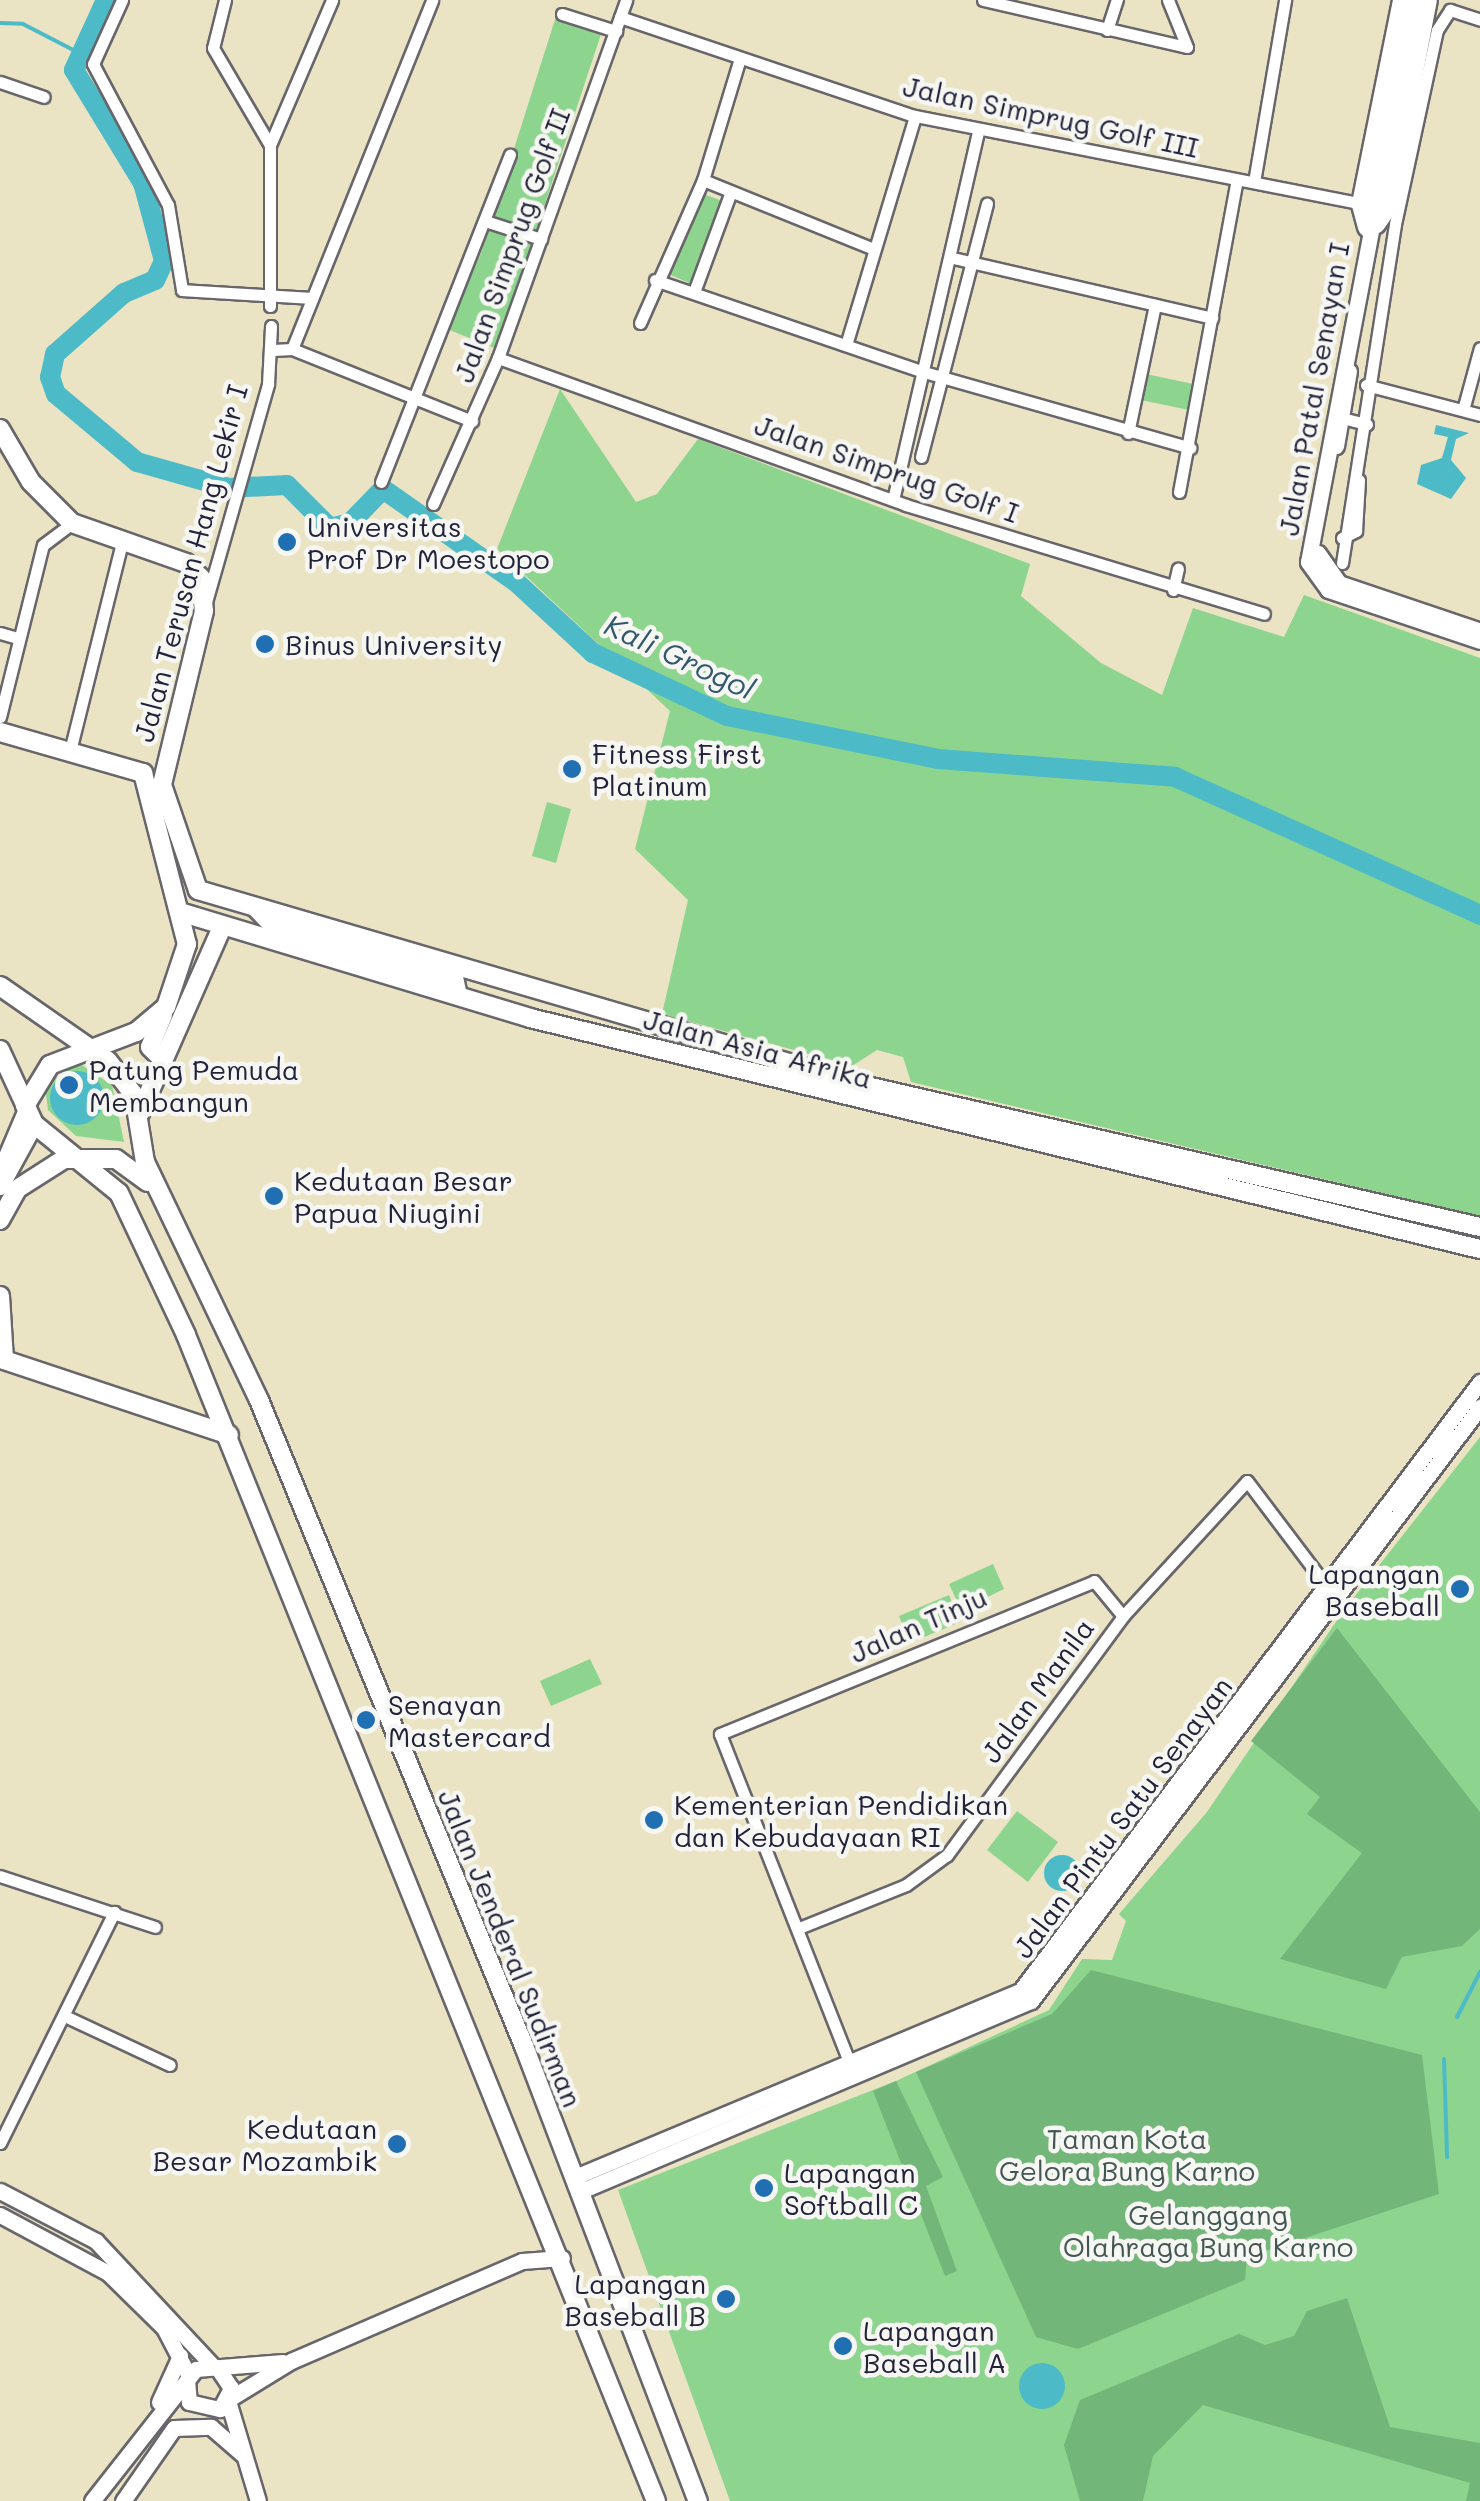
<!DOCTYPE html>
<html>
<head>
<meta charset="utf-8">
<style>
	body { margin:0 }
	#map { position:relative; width:1480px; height:2501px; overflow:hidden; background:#eae3c4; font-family:Mali,sans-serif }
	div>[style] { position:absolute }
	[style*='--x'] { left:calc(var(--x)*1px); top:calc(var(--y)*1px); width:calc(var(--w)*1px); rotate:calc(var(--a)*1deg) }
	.green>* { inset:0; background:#8dd48e }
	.forest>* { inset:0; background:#72b679 }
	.water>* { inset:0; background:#4dbbc7 }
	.round { border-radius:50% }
	.stream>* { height:4px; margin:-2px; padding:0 2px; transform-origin:2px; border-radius:2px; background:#4dbbc7 }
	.river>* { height:20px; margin:-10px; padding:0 10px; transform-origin:10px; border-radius:10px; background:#4dbbc7 }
	.roads { filter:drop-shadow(2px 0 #68666b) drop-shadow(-2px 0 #68666b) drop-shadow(0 2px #68666b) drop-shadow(0 -2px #68666b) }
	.street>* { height:11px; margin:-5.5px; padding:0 5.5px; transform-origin:5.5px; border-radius:5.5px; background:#fff }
	.secondary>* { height:15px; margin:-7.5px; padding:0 7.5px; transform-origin:7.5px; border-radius:7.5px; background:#fff }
	.primary>* { height:18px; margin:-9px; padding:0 9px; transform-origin:9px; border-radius:9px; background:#fff }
	.highway>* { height:20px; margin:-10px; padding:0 10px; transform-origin:10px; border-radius:10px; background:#fff }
	.dots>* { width:28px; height:28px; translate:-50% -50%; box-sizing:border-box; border:5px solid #f6f6f2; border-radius:50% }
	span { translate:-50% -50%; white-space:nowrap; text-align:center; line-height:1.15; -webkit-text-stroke:9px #f6f6f2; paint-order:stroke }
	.street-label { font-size:28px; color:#22223b }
	.poi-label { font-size:28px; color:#22223b }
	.left { translate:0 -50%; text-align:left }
	.right { translate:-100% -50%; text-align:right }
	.park-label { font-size:28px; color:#425754 }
	.water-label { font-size:30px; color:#31586c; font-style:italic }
</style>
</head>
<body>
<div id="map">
	<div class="green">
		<i style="clip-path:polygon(559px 7px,605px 22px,497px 349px,447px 329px,481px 253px)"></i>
		<i style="clip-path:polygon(698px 192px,725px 202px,694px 285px,664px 272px)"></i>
		<i style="clip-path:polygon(1146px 374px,1193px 384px,1189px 410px,1141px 400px)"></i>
		<i style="clip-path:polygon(560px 389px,636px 502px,657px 494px,698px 439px,1030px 564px,1021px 596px,1101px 663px,1162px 695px,1193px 608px,1284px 637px,1304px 595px,1480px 658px,1480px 1216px,911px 1082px,903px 1057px,877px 1050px,852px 1066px,662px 1014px,688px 900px,635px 849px,670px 711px,497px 549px)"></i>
		<i style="clip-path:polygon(547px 802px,571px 809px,556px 863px,532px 856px)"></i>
		<i style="clip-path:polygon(77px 1062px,112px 1085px,124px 1142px,76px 1136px,48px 1110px,45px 1086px)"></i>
		<i style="clip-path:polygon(1480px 1437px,1480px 2501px,730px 2501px,618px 2190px,896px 2081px,1049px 2010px,1082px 1959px,1112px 1960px,1126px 1921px,1119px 1914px,1207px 1812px,1344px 1610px)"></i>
		<i style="clip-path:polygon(993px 1564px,1004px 1589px,961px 1610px,949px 1584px)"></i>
		<i style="clip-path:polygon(949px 1595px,960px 1622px,910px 1643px,899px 1616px)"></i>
		<i style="clip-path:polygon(590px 1659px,602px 1684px,551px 1706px,540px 1681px)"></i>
		<i style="clip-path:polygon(1017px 1811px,1058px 1842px,1028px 1882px,987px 1850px)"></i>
	</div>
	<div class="forest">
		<i style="clip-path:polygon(1337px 1628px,1480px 1812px,1480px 1929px,1462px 1946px,1402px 1957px,1386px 1989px,1280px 1959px,1362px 1853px,1307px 1814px,1320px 1797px,1251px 1741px)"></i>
		<i style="clip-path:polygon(1091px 1970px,1422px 2055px,1439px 2194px,1247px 2257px,1245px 2280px,1078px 2349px,1036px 2337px,916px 2072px,1052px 2014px)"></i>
		<i style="clip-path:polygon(896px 2081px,943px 2177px,926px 2186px,957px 2271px,945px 2276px,873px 2091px)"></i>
		<i style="clip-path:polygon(1347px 2298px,1390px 2427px,1480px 2443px,1480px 2501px,1466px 2501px,1470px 2483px,1203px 2405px,1153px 2456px,1143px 2501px,1080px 2501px,1064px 2445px,1080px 2400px,1239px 2334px,1265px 2345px,1294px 2336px,1307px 2311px)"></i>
	</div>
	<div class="water">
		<i style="clip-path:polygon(1436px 425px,1469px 433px,1456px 439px,1451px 460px,1466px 478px,1451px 499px,1417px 484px,1421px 465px,1442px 458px,1448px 437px,1434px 434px)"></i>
		<i class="round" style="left:50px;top:1071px;width:54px;height:54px"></i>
		<i class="round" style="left:1044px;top:1855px;width:36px;height:36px"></i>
		<i class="round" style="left:1019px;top:2363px;width:46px;height:46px"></i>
	</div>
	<div class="stream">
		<i style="--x:0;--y:23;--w:23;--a:2"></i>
		<i style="--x:23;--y:24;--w:61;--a:27.4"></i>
		<i style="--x:1457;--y:2017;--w:51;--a:-62.9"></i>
		<i style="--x:1444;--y:2059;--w:98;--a:88.2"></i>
	</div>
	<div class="river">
		<i style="--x:106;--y:0;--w:77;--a:114.6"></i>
		<i style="--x:74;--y:70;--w:132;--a:58.6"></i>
		<i style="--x:143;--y:183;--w:81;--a:74.9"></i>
		<i style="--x:164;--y:261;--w:21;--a:115"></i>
		<i style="--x:155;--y:280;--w:34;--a:157"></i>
		<i style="--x:124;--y:293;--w:92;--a:138.5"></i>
		<i style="--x:55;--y:354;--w:24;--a:102"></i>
		<i style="--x:50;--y:377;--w:18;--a:71"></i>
		<i style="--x:56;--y:394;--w:106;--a:40"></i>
		<i style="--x:137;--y:462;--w:96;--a:15.8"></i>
		<i style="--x:229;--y:488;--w:58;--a:-3"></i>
		<i style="--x:287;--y:485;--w:61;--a:45"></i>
		<i style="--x:330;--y:528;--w:21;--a:-14"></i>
		<i style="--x:350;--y:523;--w:47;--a:-45.9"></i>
		<i style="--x:383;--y:489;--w:162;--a:35"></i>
		<i style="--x:516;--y:582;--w:105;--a:42.7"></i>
		<i style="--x:593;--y:653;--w:148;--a:25.2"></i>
		<i style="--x:727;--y:716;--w:215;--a:11.5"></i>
		<i style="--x:938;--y:759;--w:238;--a:4.3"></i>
		<i style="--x:1175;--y:777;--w:335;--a:24.3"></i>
	</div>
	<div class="roads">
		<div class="street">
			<i style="--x:122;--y:0;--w:70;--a:114.4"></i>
			<i style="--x:93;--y:64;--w:160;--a:62"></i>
			<i style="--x:168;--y:205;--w:86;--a:80.6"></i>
			<i style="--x:182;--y:290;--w:129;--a:3.5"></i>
			<i style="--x:225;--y:0;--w:49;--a:104"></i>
			<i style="--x:213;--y:48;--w:113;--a:59.6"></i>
			<i style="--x:983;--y:0;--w:209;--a:13"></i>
			<i style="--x:1187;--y:47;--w:51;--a:-112"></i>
			<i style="--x:1450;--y:10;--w:32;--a:18"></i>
			<i style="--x:562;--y:14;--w:57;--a:17.5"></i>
			<i style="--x:620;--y:17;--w:311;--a:18.6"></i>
			<i style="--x:915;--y:116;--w:456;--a:11.1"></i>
			<i style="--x:1107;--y:30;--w:32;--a:-72"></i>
			<i style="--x:0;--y:82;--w:46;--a:18.8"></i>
			<i style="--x:270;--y:145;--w:161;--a:90"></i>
			<i style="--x:270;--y:145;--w:158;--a:-66.8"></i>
			<i style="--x:703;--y:180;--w:184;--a:22"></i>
			<i style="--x:1254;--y:182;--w:185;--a:-80.3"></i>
			<i style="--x:485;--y:221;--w:59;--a:17.8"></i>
			<i style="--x:953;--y:258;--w:266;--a:13"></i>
			<i style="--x:655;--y:280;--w:284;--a:18.9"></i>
			<i style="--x:924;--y:372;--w:277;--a:15.9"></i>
			<i style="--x:694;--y:292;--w:104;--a:-69.8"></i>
			<i style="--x:640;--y:323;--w:156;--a:-66.2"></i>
			<i style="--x:703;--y:180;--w:127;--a:-73.1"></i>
			<i style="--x:846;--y:345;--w:239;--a:-73.2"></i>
			<i style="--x:292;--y:349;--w:376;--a:-68.1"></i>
			<i style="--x:273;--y:350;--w:19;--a:-3"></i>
			<i style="--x:292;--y:349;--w:194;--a:21.8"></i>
			<i style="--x:498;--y:358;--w:434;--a:19.8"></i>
			<i style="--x:906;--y:505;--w:374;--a:16.9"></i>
			<i style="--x:1366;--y:385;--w:118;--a:14.7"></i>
			<i style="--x:1463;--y:410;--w:64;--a:-74.7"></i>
			<i style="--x:1334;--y:416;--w:34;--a:14"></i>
			<i style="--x:1128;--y:433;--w:131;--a:-78.1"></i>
			<i style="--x:921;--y:457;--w:262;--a:-75.4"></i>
			<i style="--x:381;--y:482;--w:352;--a:-68.5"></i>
			<i style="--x:1179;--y:492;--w:317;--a:-79.5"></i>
			<i style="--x:893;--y:500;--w:379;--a:-77"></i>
			<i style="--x:433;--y:504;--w:160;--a:-66"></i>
			<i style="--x:498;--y:358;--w:380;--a:-70.3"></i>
			<i style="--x:1342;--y:538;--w:16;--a:-27"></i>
			<i style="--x:1356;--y:531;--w:51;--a:-86.6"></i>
			<i style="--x:1342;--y:563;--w:343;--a:-81.1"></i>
			<i style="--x:1395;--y:224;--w:198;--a:-77.8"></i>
			<i style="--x:1437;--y:30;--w:24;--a:-57"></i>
			<i style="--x:1173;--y:590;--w:22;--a:-77"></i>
			<i style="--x:206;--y:602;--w:227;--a:-74.1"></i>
			<i style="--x:268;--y:384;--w:58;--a:-87"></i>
			<i style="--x:0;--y:633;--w:19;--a:16"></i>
			<i style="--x:0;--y:717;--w:177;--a:-76"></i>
			<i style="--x:43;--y:545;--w:36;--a:-37"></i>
			<i style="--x:70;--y:751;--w:210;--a:-76"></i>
			<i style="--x:0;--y:1165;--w:64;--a:-67"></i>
			<i style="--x:0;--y:1876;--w:163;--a:18.2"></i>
			<i style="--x:799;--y:1928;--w:115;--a:-21.9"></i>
			<i style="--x:906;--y:1885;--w:51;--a:-36.2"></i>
			<i style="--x:947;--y:1855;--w:297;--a:-53.6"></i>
			<i style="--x:1123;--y:1616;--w:183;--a:-47.4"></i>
			<i style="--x:1247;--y:1481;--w:134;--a:52.9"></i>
			<i style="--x:69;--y:2018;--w:111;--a:25"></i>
			<i style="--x:852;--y:2069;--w:360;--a:-111.5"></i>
			<i style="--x:720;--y:1734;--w:404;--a:-22.2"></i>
			<i style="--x:1094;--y:1581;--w:45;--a:50.4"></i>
			<i style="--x:0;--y:2143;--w:258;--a:-63.7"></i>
		</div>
		<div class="secondary">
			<i style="--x:1415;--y:0;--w:572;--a:100.78"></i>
			<i style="--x:1308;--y:562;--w:34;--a:54"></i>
			<i style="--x:1328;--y:590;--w:160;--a:18.5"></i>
			<i style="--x:1336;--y:446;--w:76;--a:-80.2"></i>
			<i style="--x:1318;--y:553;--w:37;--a:55"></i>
			<i style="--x:1339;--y:583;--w:147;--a:18.7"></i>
			<i style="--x:575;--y:2177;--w:484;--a:-22.7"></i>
			<i style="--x:1021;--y:1990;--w:762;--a:-52.95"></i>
			<i style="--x:0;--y:2191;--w:108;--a:27.5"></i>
			<i style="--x:96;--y:2241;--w:173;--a:46.9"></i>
			<i style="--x:581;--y:2191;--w:488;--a:-22.9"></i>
			<i style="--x:1031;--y:2001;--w:745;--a:-52.91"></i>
			<i style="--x:0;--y:2215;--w:123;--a:28.2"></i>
			<i style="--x:108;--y:2273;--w:78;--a:44.5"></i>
			<i style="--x:164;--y:2328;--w:54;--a:62.5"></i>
			<i style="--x:187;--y:2380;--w:22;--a:85"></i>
			<i style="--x:189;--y:2402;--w:32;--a:13"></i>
			<i style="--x:220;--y:2409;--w:24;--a:-62"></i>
			<i style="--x:231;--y:2388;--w:25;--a:-124"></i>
			<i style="--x:229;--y:2399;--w:73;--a:-31.5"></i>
			<i style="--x:291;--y:2361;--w:252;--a:-23.4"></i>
			<i style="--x:522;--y:2261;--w:40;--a:-4.3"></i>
			<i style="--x:228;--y:2401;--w:104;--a:73.3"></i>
			<i style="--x:159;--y:2402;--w:51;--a:-65.5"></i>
			<i style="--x:92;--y:2501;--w:168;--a:-51.8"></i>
			<i style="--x:196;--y:2369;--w:87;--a:-4.6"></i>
			<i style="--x:123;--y:2501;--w:89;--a:-55.1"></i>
			<i style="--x:174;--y:2428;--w:37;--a:-2"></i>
			<i style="--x:211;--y:2427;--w:41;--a:41.1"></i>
		</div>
		<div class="primary">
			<i style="--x:0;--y:429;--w:61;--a:59.7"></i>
			<i style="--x:31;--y:482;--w:58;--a:45"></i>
			<i style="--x:72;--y:523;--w:121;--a:19.3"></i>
			<i style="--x:186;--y:563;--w:21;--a:45"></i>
			<i style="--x:201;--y:578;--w:33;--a:85"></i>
			<i style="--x:204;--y:611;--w:179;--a:103.6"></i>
			<i style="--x:162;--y:785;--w:111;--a:71.1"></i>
			<i style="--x:198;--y:890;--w:701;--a:16.32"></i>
			<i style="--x:871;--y:1087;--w:625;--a:12.95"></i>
			<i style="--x:0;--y:732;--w:149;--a:16"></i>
			<i style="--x:143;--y:773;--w:177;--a:75.6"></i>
			<i style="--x:187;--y:944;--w:66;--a:108.4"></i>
			<i style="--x:166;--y:1007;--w:39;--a:140"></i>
			<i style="--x:136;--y:1032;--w:92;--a:159"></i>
			<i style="--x:50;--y:1065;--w:48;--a:121.4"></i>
			<i style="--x:256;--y:908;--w:29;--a:46"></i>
			<i style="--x:276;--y:929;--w:184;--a:15.1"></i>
			<i style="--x:454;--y:977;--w:19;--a:78"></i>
			<i style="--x:183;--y:913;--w:363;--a:16.8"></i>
			<i style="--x:530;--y:1018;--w:978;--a:13.67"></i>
			<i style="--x:0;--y:986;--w:131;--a:34.8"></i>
			<i style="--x:108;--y:1061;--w:43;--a:52.6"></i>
			<i style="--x:134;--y:1095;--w:68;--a:80.7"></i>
			<i style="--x:145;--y:1162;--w:264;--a:64.4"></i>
			<i style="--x:259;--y:1400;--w:698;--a:67.7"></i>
			<i style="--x:524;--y:2046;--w:487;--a:69.1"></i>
			<i style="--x:0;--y:1050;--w:81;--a:65.3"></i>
			<i style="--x:34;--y:1124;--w:109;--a:39.1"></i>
			<i style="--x:119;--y:1193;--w:157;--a:64.7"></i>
			<i style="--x:186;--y:1335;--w:1257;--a:68.05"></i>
			<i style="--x:160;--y:1057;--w:14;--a:-135"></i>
			<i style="--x:150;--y:1047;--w:35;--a:-68"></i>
			<i style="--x:140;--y:1113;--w:201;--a:-66.2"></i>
			<i style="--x:0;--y:1186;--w:71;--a:-61.3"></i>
			<i style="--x:0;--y:1220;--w:35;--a:-61"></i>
			<i style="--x:17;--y:1189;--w:56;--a:-32.6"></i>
			<i style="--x:64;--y:1159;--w:52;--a:0"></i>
			<i style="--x:116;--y:1159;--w:39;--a:36"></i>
			<i style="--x:0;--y:1296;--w:64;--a:86.4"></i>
			<i style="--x:4;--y:1360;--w:237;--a:18.4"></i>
		</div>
		<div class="highway">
			<i style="--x:1375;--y:224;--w:21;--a:-55"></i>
			<i style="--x:1387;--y:207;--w:211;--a:-79.1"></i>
			<i style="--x:1368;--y:227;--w:24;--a:-105"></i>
			<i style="--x:1362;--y:204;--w:208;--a:-78.6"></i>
		</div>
	</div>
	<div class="dots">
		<i style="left:287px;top:542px;background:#1f6fb2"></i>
		<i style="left:265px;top:644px;background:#1f6fb2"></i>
		<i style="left:572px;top:769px;background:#1f6fb2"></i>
		<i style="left:69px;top:1085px;background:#1f6fb2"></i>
		<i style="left:274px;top:1196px;background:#1f6fb2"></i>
		<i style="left:1460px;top:1589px;background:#1f6fb2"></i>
		<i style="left:366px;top:1720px;background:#1f6fb2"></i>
		<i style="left:654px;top:1820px;background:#1f6fb2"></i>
		<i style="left:397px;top:2144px;background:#1f6fb2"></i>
		<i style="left:764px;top:2188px;background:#1f6fb2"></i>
		<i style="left:726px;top:2299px;background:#1f6fb2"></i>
		<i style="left:843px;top:2346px;background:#1f6fb2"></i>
	</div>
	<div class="street-label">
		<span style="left:1051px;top:116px;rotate:12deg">Jalan Simprug Golf III</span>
		<span style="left:511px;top:245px;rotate:-70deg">Jalan Simprug Golf II</span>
		<span style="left:1313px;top:389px;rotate:-80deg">Jalan Patal Senayan I</span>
		<span style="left:887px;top:468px;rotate:19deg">Jalan Simprug Golf I</span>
		<span style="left:190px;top:563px;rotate:-75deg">Jalan Terusan Hang Lekir I</span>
		<span style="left:758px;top:1048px;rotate:15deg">Jalan Asia Afrika</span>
		<span style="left:918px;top:1624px;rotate:-24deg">Jalan Tinju</span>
		<span style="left:1037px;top:1690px;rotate:-54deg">Jalan Manila</span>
		<span style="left:1122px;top:1817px;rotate:-53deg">Jalan Pintu Satu Senayan</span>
		<span style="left:511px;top:1948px;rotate:68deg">Jalan Jenderal Sudirman</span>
	</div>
	<div class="poi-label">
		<span class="left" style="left:307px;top:542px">Universitas<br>Prof Dr Moestopo</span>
		<span class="left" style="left:285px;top:644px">Binus University</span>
		<span class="left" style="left:592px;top:769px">Fitness First<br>Platinum</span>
		<span class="left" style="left:89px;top:1085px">Patung Pemuda<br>Membangun</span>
		<span class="left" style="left:294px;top:1196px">Kedutaan Besar<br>Papua Niugini</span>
		<span class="right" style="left:1440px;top:1589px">Lapangan<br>Baseball</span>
		<span class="left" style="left:388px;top:1720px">Senayan<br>Mastercard</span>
		<span class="left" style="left:674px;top:1820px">Kementerian Pendidikan<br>dan Kebudayaan RI</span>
		<span class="right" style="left:377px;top:2144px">Kedutaan<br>Besar Mozambik</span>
		<span class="left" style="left:784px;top:2188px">Lapangan<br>Softball C</span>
		<span class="right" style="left:706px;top:2299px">Lapangan<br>Baseball B</span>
		<span class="left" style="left:863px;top:2346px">Lapangan<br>Baseball A</span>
	</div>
	<div class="park-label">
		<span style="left:1127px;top:2154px">Taman Kota<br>Gelora Bung Karno</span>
		<span style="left:1208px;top:2230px">Gelanggang<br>Olahraga Bung Karno</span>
	</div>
	<div class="water-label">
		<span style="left:680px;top:656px;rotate:25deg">Kali Grogol</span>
	</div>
</div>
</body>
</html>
